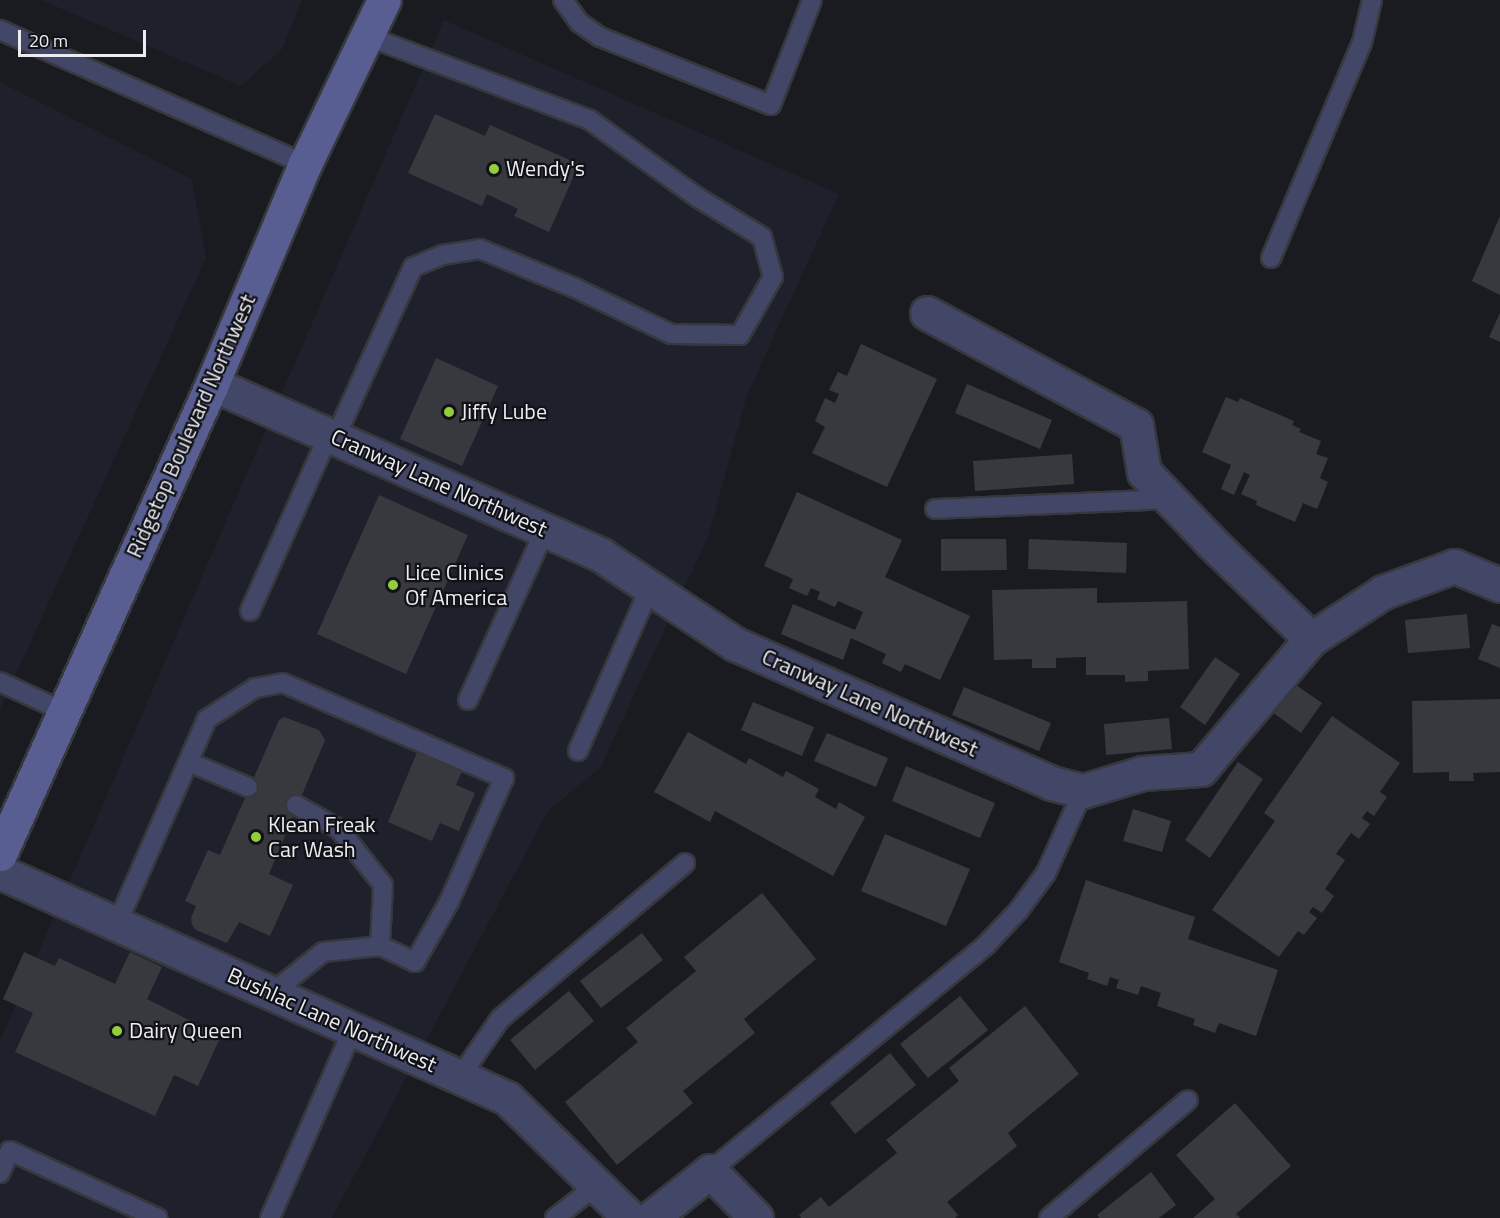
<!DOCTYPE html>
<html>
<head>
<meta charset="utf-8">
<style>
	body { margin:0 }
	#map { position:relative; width:1500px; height:1218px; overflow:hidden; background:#1a1b20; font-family:"Titillium Web",sans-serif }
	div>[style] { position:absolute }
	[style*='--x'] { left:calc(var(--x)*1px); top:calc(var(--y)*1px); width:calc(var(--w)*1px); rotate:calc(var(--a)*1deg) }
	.built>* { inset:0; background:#1e202b }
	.building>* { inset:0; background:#38393f }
	.roads { filter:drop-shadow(2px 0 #37383d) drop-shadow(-2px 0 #37383d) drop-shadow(0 2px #37383d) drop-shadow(0 -2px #37383d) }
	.service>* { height:18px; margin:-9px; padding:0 9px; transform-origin:9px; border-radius:9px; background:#424667 }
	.minor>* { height:33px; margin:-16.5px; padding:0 16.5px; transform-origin:16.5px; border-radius:16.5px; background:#424667 }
	.secondary>* { height:33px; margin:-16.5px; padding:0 16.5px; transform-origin:16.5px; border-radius:16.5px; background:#585e92 }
	.dots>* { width:16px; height:16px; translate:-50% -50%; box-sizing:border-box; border:3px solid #111217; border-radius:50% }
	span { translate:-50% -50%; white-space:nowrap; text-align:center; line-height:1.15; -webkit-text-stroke:4.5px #111217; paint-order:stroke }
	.poi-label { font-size:22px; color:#ebebf0 }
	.left { translate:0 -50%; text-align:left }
	.street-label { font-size:22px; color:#ebebf0 }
	.scale { position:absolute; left:18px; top:30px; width:128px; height:27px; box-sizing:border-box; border:3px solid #ebebf0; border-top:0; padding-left:8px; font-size:18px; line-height:21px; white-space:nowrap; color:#ebebf0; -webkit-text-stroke:4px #111217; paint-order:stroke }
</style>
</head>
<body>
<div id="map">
	<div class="built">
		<i style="clip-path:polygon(41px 0,302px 0,282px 49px,241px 86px)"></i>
		<i style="clip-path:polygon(444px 20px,839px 194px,747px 395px,708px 537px,600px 768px,548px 811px,332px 1218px,0 1218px,0 1041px)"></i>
		<i style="clip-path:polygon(0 82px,192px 179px,206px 258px,0 709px)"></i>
	</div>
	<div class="building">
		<i style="clip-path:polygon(435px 114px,485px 136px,490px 125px,579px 164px,549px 232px,514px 216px,518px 209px,487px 194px,482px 206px,408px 173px)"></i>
		<i style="clip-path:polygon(1500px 216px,1500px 295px,1472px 281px)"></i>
		<i style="clip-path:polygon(1500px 313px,1500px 342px,1489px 337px)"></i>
		<i style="clip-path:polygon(861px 344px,937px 379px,887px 487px,812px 453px,825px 427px,815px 421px,825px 398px,835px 403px,839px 394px,829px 390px,838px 372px,847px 376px)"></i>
		<i style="clip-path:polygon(436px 358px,498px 386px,462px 466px,400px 439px)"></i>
		<i style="clip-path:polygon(967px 384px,1052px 420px,1040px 449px,955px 413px)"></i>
		<i style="clip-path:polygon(1226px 397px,1238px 402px,1240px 398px,1294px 421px,1292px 425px,1301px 429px,1299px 432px,1321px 441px,1316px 454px,1328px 458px,1320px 478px,1328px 482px,1317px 509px,1303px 503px,1295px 522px,1256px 505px,1257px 501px,1241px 494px,1250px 475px,1244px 472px,1234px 495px,1221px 489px,1231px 465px,1202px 452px)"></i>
		<i style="clip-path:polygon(1072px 454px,1074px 484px,975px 491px,973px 461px)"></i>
		<i style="clip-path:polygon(797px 492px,902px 540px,885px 577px,970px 616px,940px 680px,905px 664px,901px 672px,882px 663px,886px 654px,851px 638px,843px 660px,781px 634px,793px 604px,855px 630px,863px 612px,838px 601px,835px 607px,817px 599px,820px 592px,811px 588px,807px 596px,789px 588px,793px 579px,764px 566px)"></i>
		<i style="clip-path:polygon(379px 495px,468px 535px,406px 674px,317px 634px)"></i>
		<i style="clip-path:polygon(941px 539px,1006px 539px,1007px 570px,941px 571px)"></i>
		<i style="clip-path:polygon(1029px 539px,1127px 543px,1126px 573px,1028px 569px)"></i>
		<i style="clip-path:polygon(1097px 588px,1097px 603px,1187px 601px,1189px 669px,1148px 671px,1148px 681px,1125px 682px,1125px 675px,1086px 675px,1086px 657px,1056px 658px,1056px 668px,1032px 668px,1032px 659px,994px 660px,992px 590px)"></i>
		<i style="clip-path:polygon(1467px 614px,1470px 648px,1408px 653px,1405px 620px)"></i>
		<i style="clip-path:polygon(1492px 624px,1500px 627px,1500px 668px,1478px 659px)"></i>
		<i style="clip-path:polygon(1215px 657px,1240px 674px,1205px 725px,1180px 707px)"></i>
		<i style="clip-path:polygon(1293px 683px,1322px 703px,1301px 733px,1272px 712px)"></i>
		<i style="clip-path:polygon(964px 687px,1051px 723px,1039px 751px,952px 715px)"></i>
		<i style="clip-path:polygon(1500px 699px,1500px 772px,1473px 773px,1474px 781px,1449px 781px,1449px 772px,1413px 773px,1412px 701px)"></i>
		<i style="clip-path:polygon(753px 702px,814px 727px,802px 756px,741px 730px)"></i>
		<i style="clip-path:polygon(1332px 716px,1400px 763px,1380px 792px,1387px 797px,1374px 816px,1367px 811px,1362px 818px,1370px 824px,1359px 839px,1351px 833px,1336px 854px,1345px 860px,1325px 889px,1334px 896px,1322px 913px,1313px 907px,1309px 912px,1317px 918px,1304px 935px,1298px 931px,1279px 957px,1212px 910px,1275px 821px,1264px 813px)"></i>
		<i style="clip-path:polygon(284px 717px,319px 730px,325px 740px,269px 874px,293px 885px,270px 936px,239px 922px,227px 943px,196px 930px,192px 925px,191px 918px,196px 906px,185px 901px,208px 850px,220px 855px,279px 720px)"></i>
		<i style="clip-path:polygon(1169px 718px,1172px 749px,1106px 755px,1104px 724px)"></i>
		<i style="clip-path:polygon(688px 732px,746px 764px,749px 758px,783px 777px,786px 771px,819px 789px,815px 797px,836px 809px,839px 802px,865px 817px,833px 876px,715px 811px,710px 822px,654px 792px)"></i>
		<i style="clip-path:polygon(827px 733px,888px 758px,876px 787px,814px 761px)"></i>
		<i style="clip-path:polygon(418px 750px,463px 769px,456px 785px,475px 793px,459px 831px,440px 823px,432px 841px,388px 822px)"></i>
		<i style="clip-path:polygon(1238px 762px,1263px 779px,1210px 858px,1185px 840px)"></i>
		<i style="clip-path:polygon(906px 766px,995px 803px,980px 838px,892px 801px)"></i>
		<i style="clip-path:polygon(1133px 809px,1171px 821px,1162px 852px,1123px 841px)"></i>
		<i style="clip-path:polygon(885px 834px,970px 869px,946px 926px,861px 891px)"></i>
		<i style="clip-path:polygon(1086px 880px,1195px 917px,1188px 939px,1278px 970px,1256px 1036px,1219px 1023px,1215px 1033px,1193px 1025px,1195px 1019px,1157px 1006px,1161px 993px,1141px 986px,1138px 995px,1116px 988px,1119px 980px,1110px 977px,1107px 986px,1087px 979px,1089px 973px,1059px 962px)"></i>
		<i style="clip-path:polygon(762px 893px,816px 959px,744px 1019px,755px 1033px,683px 1091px,693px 1103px,617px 1165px,565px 1102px,638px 1042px,626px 1028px,696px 971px,684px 957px)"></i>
		<i style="clip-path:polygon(642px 933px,663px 960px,601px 1008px,580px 981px)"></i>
		<i style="clip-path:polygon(24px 952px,55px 966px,59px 958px,115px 984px,130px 952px,162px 967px,147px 999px,221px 1036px,198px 1086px,174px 1075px,155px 1116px,15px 1052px,33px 1013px,3px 999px)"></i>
		<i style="clip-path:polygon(569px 991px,594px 1021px,535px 1070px,510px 1040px)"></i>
		<i style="clip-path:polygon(960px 996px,988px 1030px,928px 1078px,900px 1044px)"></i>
		<i style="clip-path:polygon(1025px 1006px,1079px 1074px,1008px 1133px,1017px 1146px,947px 1202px,958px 1215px,955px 1218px,801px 1218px,799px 1215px,821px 1197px,829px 1207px,897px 1153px,886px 1140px,959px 1081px,949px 1068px)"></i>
		<i style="clip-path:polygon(890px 1053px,916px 1085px,855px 1134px,830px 1103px)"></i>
		<i style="clip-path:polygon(1235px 1103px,1291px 1166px,1236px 1214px,1240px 1218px,1193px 1218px,1215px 1199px,1176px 1155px)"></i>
		<i style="clip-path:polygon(1151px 1172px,1176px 1205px,1159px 1218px,1099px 1218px,1097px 1215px)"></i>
	</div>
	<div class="roads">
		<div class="service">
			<i style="--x:563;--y:0;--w:29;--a:54"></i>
			<i style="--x:580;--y:23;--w:24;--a:35"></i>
			<i style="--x:600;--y:37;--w:184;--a:21.7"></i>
			<i style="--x:771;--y:105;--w:113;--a:-68.7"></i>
			<i style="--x:0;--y:30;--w:333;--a:23.7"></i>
			<i style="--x:1271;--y:258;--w:233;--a:-67.1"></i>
			<i style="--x:1362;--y:43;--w:44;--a:-76.9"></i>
			<i style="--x:336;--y:436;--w:186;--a:-65.5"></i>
			<i style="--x:413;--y:267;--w:31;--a:-22"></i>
			<i style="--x:442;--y:255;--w:38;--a:-9"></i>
			<i style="--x:480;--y:249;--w:103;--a:22.3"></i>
			<i style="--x:575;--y:288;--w:106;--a:25.6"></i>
			<i style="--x:671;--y:334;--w:69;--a:0.8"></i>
			<i style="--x:740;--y:335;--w:67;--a:-60.4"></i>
			<i style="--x:773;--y:277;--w:41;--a:-105.4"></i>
			<i style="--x:762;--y:237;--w:76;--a:-148.4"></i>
			<i style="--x:697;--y:197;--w:132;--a:-144.3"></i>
			<i style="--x:590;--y:120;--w:239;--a:-159.4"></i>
			<i style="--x:935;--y:509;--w:235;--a:-2.4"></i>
			<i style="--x:250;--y:611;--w:194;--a:-65.9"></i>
			<i style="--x:0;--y:682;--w:69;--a:24.7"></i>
			<i style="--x:468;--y:700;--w:187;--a:-65.6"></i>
			<i style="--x:578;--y:751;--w:178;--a:-66.2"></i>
			<i style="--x:189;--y:762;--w:64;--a:23"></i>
			<i style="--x:296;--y:805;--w:49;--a:29.2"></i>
			<i style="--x:339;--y:829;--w:71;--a:51.8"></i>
			<i style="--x:383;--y:885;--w:61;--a:92.8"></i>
			<i style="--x:117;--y:924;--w:224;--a:-66.3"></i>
			<i style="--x:207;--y:719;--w:57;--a:-32.9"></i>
			<i style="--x:255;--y:688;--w:28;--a:-10"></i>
			<i style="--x:283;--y:683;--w:241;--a:23.3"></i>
			<i style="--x:504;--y:778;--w:136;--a:113.9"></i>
			<i style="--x:449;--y:902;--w:69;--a:119.5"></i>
			<i style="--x:415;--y:962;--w:38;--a:-155"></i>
			<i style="--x:380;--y:946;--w:57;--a:174"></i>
			<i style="--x:323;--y:952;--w:65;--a:141.2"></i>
			<i style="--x:460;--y:1077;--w:70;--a:-55.4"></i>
			<i style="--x:500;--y:1019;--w:242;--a:-40.1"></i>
			<i style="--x:710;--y:1171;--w:357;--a:-39.3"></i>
			<i style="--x:986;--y:945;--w:48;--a:-46.7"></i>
			<i style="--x:1019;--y:910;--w:46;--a:-53.9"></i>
			<i style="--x:1046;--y:873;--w:90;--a:-65.7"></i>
			<i style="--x:0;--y:1173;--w:24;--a:-66"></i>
			<i style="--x:10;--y:1151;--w:162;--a:24.4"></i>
			<i style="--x:270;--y:1218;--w:206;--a:-66.3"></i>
			<i style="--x:555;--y:1218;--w:53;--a:-38.2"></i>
			<i style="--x:1049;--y:1218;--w:182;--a:-40.3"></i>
		</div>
		<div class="minor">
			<i style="--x:927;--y:313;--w:237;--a:28.2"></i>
			<i style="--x:1136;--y:425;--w:48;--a:80.3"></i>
			<i style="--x:1144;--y:472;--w:98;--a:46.2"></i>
			<i style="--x:1212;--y:543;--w:138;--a:44.1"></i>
			<i style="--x:212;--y:384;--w:425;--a:23.7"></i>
			<i style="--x:601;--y:555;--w:161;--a:33.6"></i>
			<i style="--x:735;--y:644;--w:345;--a:23.7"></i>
			<i style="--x:1051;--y:783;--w:33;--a:14"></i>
			<i style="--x:1083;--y:791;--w:63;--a:-16.7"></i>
			<i style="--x:1143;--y:773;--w:58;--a:-3.9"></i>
			<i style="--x:1201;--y:769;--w:170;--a:-49.8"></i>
			<i style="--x:1311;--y:639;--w:86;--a:-33.1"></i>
			<i style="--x:1383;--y:592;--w:76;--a:-20.1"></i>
			<i style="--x:1454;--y:566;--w:50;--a:22.4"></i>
			<i style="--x:0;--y:872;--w:555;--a:24.03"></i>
			<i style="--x:507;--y:1098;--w:172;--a:44.3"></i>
			<i style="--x:651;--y:1218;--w:75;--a:-38.5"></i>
			<i style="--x:710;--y:1171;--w:66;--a:45.6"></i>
		</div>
		<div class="secondary">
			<i style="--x:0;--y:854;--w:516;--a:-65.72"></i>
			<i style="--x:212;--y:384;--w:239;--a:-67.1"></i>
			<i style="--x:305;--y:164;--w:182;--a:-64.3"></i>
		</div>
	</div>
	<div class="dots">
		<i style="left:494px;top:169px;background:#95cc3b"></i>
		<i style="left:449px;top:412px;background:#95cc3b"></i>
		<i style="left:393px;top:585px;background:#95cc3b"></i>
		<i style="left:256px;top:837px;background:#95cc3b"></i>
		<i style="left:117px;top:1031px;background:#95cc3b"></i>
	</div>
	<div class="poi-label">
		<span class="left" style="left:506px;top:169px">Wendy's</span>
		<span class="left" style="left:461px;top:412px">Jiffy Lube</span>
		<span class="left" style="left:405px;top:585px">Lice Clinics<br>Of America</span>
		<span class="left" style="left:268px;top:837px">Klean Freak<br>Car Wash</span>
		<span class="left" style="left:129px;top:1031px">Dairy Queen</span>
	</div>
	<div class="street-label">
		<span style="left:191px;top:426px;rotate:-66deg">Ridgetop Boulevard Northwest</span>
		<span style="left:439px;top:483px;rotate:24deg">Cranway Lane Northwest</span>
		<span style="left:870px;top:703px;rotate:24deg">Cranway Lane Northwest</span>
		<span style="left:332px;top:1020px;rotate:24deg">Bushlac Lane Northwest</span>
	</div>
	<div class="scale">20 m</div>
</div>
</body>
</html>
